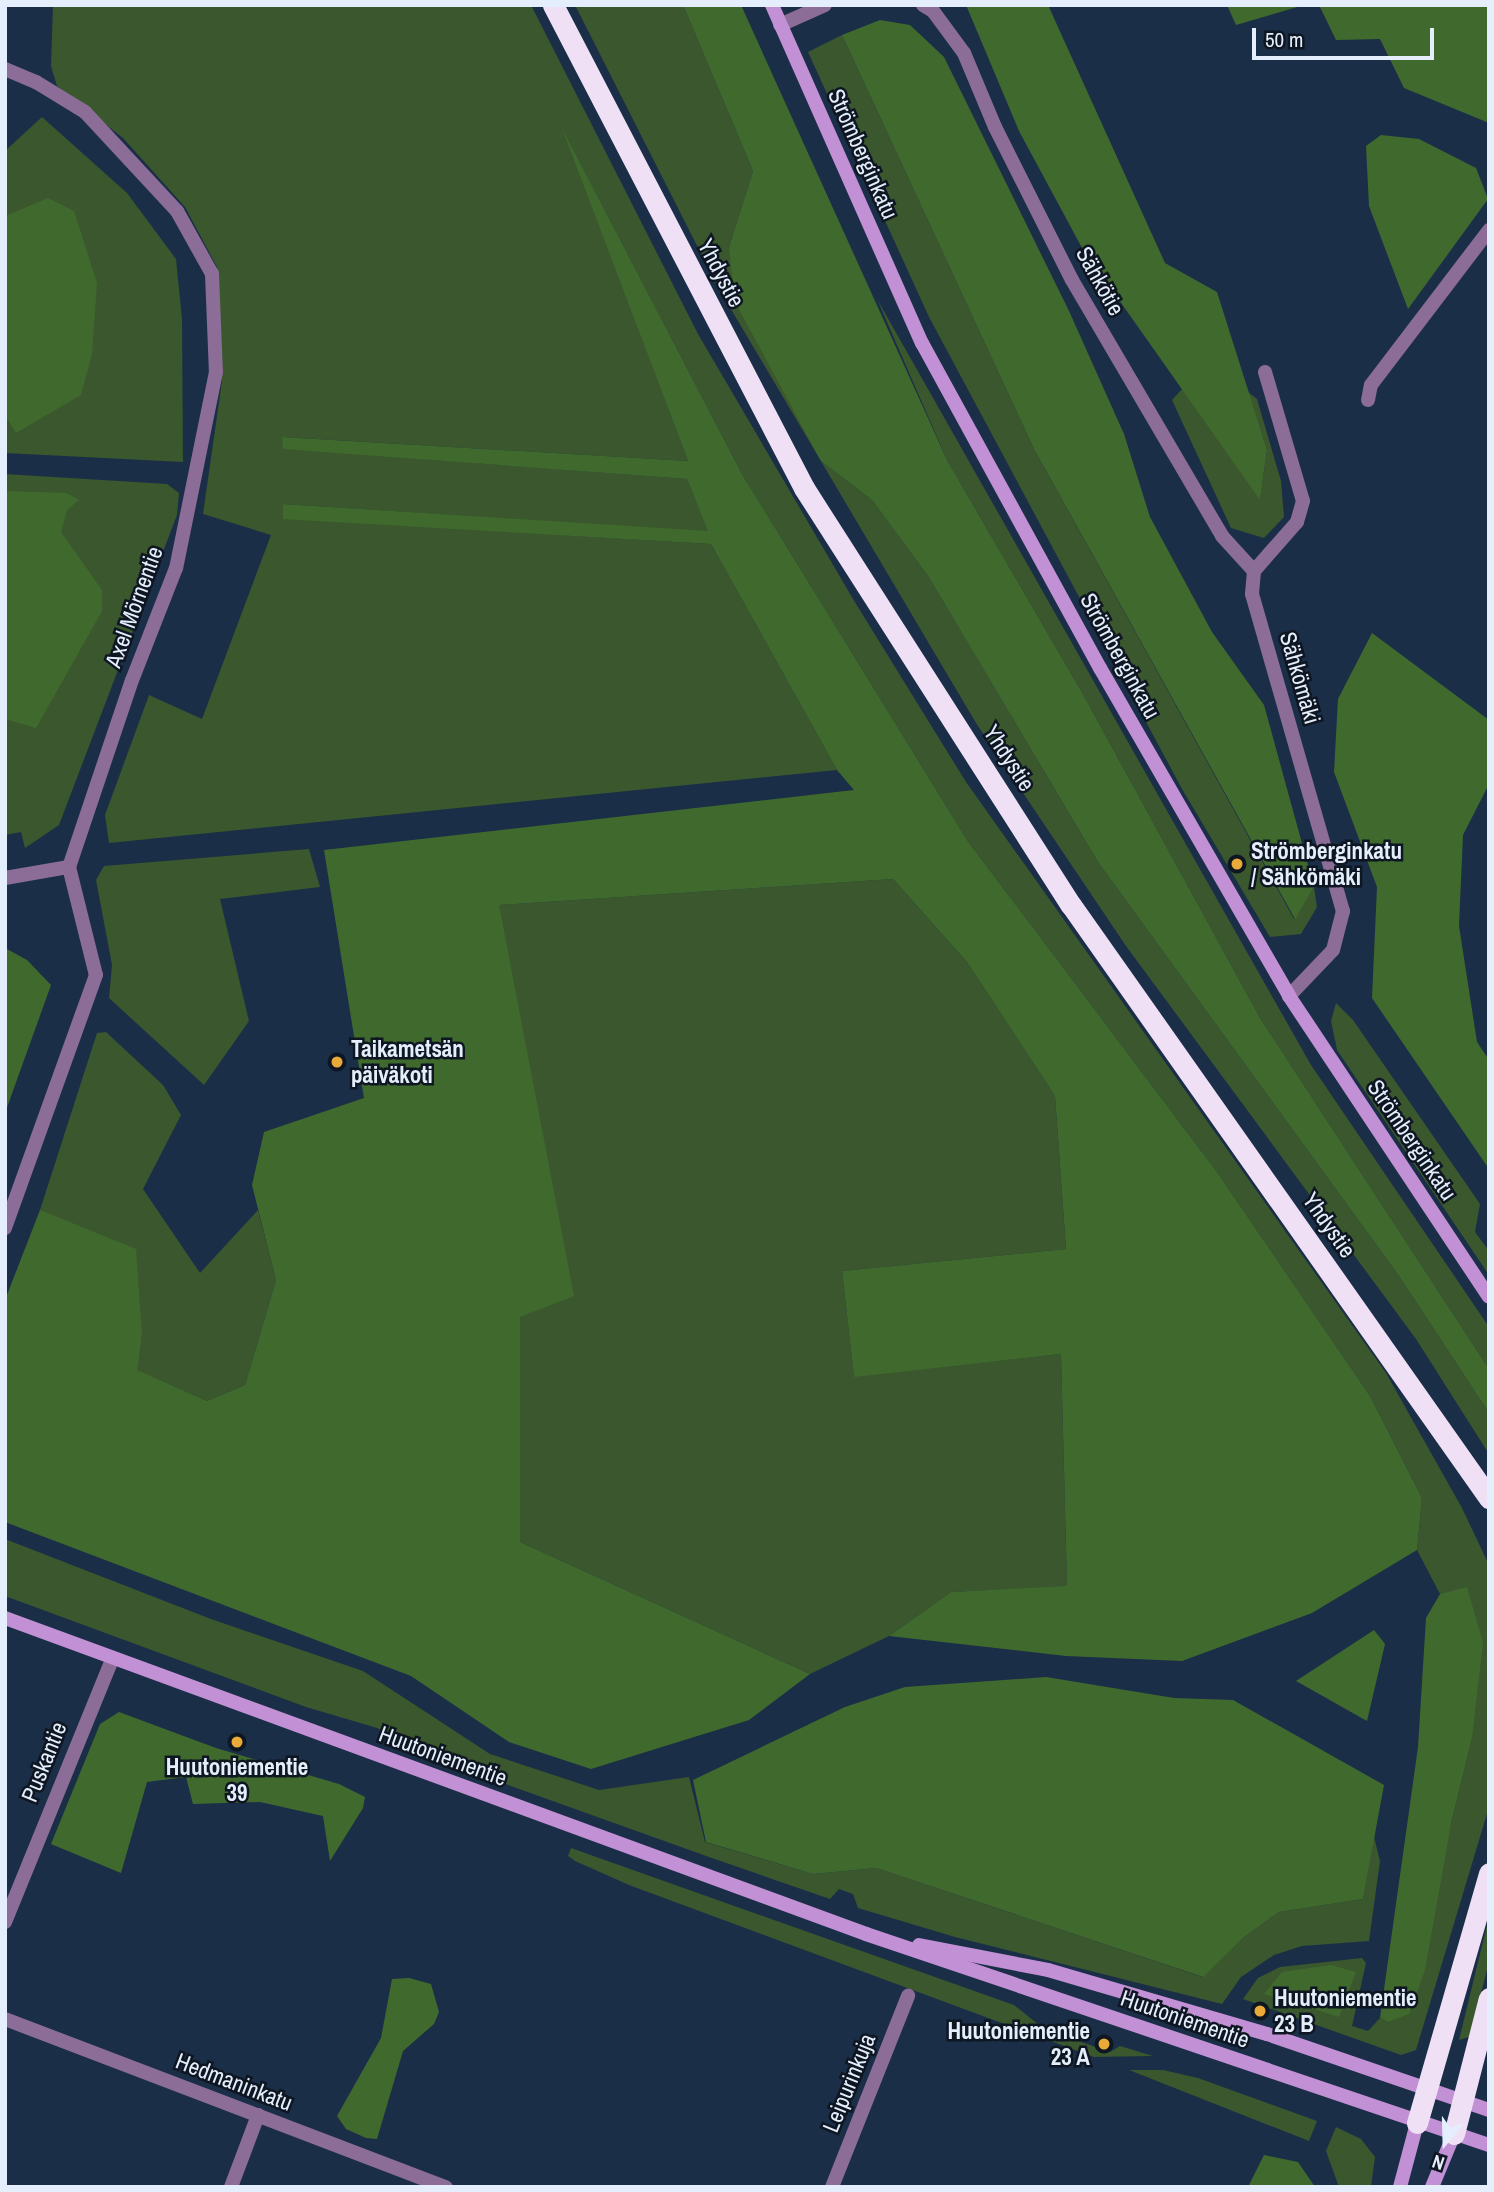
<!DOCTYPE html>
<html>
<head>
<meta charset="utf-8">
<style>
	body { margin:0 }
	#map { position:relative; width:1494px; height:2192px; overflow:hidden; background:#1b2e48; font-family:"Archivo Narrow",sans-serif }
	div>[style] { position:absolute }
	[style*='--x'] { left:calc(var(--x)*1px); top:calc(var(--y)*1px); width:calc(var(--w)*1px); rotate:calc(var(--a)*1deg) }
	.green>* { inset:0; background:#3a572d }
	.forest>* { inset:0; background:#406a2d }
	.street>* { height:14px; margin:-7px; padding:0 7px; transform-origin:7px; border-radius:7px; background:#8c6d98 }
	.secondary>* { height:14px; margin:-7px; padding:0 7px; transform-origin:7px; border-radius:7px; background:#c290d4 }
	.highway>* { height:21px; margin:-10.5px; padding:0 10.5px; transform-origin:10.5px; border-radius:10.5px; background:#f0e0f6 }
	.dots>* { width:19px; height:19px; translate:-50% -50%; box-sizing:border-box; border:4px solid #0e1622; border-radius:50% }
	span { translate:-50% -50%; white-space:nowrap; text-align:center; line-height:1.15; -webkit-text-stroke:5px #0e1622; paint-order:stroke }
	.street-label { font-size:23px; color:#e4eefc }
	.poi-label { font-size:23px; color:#e4eefc; font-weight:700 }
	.left { translate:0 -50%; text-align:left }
	.right { translate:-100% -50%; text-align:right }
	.frame { position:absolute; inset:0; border:7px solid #e4eefc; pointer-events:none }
	.north { position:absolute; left:1410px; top:2108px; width:70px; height:70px; -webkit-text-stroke:5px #0e1622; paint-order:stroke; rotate:199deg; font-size:19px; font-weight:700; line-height:28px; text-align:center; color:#e4eefc }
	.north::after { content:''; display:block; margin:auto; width:24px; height:32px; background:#e4eefc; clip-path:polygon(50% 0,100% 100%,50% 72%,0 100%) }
	.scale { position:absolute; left:1252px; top:28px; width:182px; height:32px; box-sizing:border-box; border:4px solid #e4eefc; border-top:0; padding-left:9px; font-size:21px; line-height:24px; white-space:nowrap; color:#e4eefc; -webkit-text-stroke:5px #0e1622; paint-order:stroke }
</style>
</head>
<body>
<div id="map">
	<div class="green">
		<i style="clip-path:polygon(53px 5px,531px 5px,698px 334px,853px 599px,966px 782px,1386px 1373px,1462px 1508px,1489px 1565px,1489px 1807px,1416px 2050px,1401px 2055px,1243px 1999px,1258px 1978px,1280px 1967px,1362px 1958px,1366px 1963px,1352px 2026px,1368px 2031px,1380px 2018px,1388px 2022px,1451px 1824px,1472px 1738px,1467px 1588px,1440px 1594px,1417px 1550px,1422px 1498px,1370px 1396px,1217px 1172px,967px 840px,742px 474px,566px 136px,688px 461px,283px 437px,283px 448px,687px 479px,709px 532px,283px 504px,283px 518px,711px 544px,837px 770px,109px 843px,105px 815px,149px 695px,202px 719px,271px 535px,203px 514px,222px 381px,217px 267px,185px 207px,123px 138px,57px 86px,51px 66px)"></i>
		<i style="clip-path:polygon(575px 5px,683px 5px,753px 171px,729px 247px,821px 461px,872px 500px,928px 576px,1098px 862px,1399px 1276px,1489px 1413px,1489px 1454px,1416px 1339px,1126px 946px,976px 723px,719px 289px)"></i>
		<i style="clip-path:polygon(842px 35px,1034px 449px,1294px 919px,1314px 887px,1317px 907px,1301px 934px,1270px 937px,1182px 789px,929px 317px,808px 52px)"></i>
		<i style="clip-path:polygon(42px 117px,127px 193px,176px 259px,182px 319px,183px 462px,5px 453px,5px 151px)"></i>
		<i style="clip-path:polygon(877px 299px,1311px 1065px,1489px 1327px,1489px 1369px,1260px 1018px,1084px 696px,947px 460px)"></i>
		<i style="clip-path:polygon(1183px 388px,1260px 499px,1267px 450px,1248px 392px,1257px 399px,1281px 481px,1284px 517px,1264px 538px,1231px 528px,1172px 400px)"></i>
		<i style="clip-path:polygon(5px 474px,167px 484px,179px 493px,177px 515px,59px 825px,25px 848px,21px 832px,5px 835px)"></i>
		<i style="clip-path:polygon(309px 849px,320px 887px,220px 899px,249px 1021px,204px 1085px,109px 998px,112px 965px,96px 880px,104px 866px)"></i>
		<i style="clip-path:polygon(893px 879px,967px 962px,1055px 1096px,1066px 1249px,842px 1271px,854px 1376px,1061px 1354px,1067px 1587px,951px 1592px,889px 1636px,810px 1674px,520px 1542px,520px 1317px,499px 905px)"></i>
		<i style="clip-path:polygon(1336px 1003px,1353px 1020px,1480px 1204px,1475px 1232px,1489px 1251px,1489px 1275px,1337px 1050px,1331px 1021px)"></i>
		<i style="clip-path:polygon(106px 1032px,163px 1085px,181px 1115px,143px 1189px,200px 1273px,258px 1210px,276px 1280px,245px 1385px,207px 1401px,136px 1370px,142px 1336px,40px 1210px,97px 1033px)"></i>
		<i style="clip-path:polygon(5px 1539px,211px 1619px,363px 1671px,490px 1754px,599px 1790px,689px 1777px,705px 1842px,813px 1874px,876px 1868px,1202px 1977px,1243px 1938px,1279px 1912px,1363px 1899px,1374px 1837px,1380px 1861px,1369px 1941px,1302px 1946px,1274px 1955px,1241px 1977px,1222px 2004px,955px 1937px,858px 1908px,853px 1894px,839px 1889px,830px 1899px,709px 1857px,433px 1758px,377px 1728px,306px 1707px,5px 1596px)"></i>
		<i style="clip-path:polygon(571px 1848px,1014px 2005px,1044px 2029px,1110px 2052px,1120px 2046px,1153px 2056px,1094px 2057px,629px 1885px,575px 1861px,568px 1856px)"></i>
		<i style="clip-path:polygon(1489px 1917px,1489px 1963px,1469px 2037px,1459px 2040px)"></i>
		<i style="clip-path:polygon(1129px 2070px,1163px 2070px,1198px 2078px,1317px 2121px,1309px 2141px)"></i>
		<i style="clip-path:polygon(1336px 2127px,1361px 2139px,1375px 2157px,1371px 2187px,1339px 2187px,1326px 2151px)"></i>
	</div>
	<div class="forest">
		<i style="clip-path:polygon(683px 5px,741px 5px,947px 460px,1084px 696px,1260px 1018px,1489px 1369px,1489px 1413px,1399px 1276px,1098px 862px,928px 576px,872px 500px,821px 461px,735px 302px,729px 247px,753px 171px)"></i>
		<i style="clip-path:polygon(966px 5px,1048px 5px,1165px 263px,1217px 292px,1267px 450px,1260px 500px,1081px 246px,1019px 131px)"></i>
		<i style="clip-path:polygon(1227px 5px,1304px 5px,1236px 25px)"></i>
		<i style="clip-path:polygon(1319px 5px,1489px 5px,1489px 123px,1404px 88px,1380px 39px,1336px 40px)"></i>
		<i style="clip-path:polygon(880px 20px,910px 25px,944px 57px,1069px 311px,1124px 434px,1150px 517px,1212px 632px,1264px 705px,1314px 887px,1295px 919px,1034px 449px,842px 35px)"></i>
		<i style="clip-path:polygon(562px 128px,742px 474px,967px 840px,1217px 1172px,1370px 1396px,1422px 1498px,1417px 1550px,1312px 1613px,1182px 1661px,1066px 1656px,889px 1636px,951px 1592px,1067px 1586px,1061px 1354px,854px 1377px,842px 1271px,1066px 1249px,1055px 1096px,967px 962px,893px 879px,499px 905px,574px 1296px,520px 1317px,520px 1542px,810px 1674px,749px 1720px,591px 1769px,509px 1742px,411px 1676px,5px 1522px,5px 1300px,40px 1210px,136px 1249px,142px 1336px,137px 1370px,207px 1401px,245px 1385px,276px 1280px,252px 1185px,264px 1132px,364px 1098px,324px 850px,854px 790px,837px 770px,711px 544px,283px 519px,283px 504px,708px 531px,687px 479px,283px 449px,282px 437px,688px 461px)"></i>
		<i style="clip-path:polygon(1381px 135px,1419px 139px,1476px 168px,1488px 199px,1408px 309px,1369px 206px,1366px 146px)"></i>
		<i style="clip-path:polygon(48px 198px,74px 211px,97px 283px,92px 354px,81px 395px,16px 433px,5px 415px,5px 216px)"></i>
		<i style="clip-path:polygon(5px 491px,66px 493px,79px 500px,67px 510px,61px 532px,102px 590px,102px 611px,36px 728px,5px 719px)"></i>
		<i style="clip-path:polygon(1372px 633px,1489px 720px,1489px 784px,1463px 835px,1459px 926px,1477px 1042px,1489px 1060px,1489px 1169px,1372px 998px,1377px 887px,1334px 772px,1338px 699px)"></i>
		<i style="clip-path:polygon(5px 948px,27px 960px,51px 985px,5px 1113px)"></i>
		<i style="clip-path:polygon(1467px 1587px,1483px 1643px,1472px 1738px,1451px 1824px,1425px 1970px,1409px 2014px,1388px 2022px,1380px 2018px,1418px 1747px,1426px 1618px,1440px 1594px)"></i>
		<i style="clip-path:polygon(1374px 1630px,1385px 1644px,1367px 1721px,1296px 1681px)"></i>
		<i style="clip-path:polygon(1046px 1677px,1174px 1698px,1233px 1700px,1384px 1785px,1363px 1899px,1279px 1912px,1243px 1938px,1203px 1977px,876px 1868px,813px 1874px,706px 1842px,693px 1780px,845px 1707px,905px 1687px)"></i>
		<i style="clip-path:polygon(119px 1712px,216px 1748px,339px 1784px,365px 1797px,363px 1808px,330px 1861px,323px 1816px,260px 1802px,193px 1804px,186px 1777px,147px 1782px,121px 1873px,51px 1844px,100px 1724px)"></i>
		<i style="clip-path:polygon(1331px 1965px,1356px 1972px,1339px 2017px,1264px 1994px,1282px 1972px)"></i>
		<i style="clip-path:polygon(409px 1978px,431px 1984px,439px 2012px,434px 2024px,403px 2051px,377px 2139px,366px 2138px,346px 2129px,337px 2116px,381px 2038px,392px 1979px)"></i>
		<i style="clip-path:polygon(1264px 2155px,1298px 2162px,1315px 2187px,1248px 2187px)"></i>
	</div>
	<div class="street">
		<i style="--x:923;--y:5;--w:12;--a:31"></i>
		<i style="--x:933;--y:11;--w:52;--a:53.6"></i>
		<i style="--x:964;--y:53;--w:80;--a:67.3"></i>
		<i style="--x:995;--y:127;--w:171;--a:63.3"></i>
		<i style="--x:1072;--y:280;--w:297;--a:59.6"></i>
		<i style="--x:1222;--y:536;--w:47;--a:47.6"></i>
		<i style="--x:780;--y:25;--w:49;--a:-24"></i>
		<i style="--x:5;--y:69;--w:34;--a:23"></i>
		<i style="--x:36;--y:82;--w:57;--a:31.5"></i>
		<i style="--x:85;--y:112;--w:135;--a:47.1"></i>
		<i style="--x:177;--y:211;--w:72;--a:60.9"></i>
		<i style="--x:212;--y:274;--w:98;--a:87.7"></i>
		<i style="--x:216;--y:372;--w:200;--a:101.5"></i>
		<i style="--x:176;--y:568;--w:120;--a:111.4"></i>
		<i style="--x:132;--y:680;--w:197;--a:108.6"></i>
		<i style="--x:69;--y:867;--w:111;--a:76"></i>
		<i style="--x:96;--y:975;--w:269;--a:109.8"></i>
		<i style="--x:1265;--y:372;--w:134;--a:73.6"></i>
		<i style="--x:1303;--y:501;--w:22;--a:106"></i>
		<i style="--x:1297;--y:522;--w:65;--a:131.3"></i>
		<i style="--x:1254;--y:571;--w:23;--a:95"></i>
		<i style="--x:1252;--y:594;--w:330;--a:74"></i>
		<i style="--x:1343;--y:911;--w:40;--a:104.4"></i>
		<i style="--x:1333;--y:950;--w:64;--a:133.7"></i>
		<i style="--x:1368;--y:400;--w:15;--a:-79"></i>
		<i style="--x:1371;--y:385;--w:195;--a:-52.7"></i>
		<i style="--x:5;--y:878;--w:65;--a:-9.8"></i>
		<i style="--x:5;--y:1922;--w:283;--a:-67.8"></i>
		<i style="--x:5;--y:2019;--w:472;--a:20.9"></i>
		<i style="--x:231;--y:2187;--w:77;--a:-69.4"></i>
		<i style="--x:832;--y:2187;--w:206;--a:-68.3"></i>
	</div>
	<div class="secondary">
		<i style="--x:772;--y:5;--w:370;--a:66.1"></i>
		<i style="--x:922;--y:343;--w:371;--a:61.3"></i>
		<i style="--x:1100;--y:668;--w:379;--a:60"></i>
		<i style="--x:1289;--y:996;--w:361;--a:56.4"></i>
		<i style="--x:5;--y:1618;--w:917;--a:20.15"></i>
		<i style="--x:866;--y:1934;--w:658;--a:18.71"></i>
		<i style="--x:919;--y:1945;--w:131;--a:11"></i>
		<i style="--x:1048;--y:1970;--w:228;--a:16.3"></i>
		<i style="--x:1267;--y:2034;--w:235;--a:18.9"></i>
		<i style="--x:1400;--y:2187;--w:66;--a:-75.1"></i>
		<i style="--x:1432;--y:2187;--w:57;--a:-67.5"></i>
	</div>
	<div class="highway">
		<i style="--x:553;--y:5;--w:544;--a:62.54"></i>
		<i style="--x:804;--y:488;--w:495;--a:57.4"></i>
		<i style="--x:1071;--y:905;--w:726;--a:54.82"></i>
		<i style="--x:1417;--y:2123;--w:260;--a:-73.9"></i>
		<i style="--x:1454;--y:2134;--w:140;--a:-75.6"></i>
	</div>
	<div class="dots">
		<i style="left:1237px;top:864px;background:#eaaa39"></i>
		<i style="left:337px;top:1062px;background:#eaaa39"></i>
		<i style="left:237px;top:1742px;background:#eaaa39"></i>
		<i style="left:1260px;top:2011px;background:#eaaa39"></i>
		<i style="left:1104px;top:2044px;background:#eaaa39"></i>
	</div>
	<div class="street-label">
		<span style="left:863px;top:154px;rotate:66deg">Strömberginkatu</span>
		<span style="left:721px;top:273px;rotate:62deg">Yhdystie</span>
		<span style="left:1100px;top:281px;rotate:61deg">Sähkötie</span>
		<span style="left:134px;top:607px;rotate:-70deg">Axel Mörnentie</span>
		<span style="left:1120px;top:656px;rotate:61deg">Strömberginkatu</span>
		<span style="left:1300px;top:678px;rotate:74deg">Sähkömäki</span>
		<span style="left:1009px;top:758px;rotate:57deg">Yhdystie</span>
		<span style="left:1412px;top:1140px;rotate:56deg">Strömberginkatu</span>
		<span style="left:1329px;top:1225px;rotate:55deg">Yhdystie</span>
		<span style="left:443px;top:1756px;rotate:20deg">Huutoniementie</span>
		<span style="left:44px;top:1762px;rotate:-68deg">Puskantie</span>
		<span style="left:1185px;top:2019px;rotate:19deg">Huutoniementie</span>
		<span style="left:234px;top:2082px;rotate:21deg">Hedmaninkatu</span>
		<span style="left:849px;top:2083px;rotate:-68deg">Leipurinkuja</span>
	</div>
	<div class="poi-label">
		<span class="left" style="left:1251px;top:864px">Strömberginkatu<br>/ Sähkömäki</span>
		<span class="left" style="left:351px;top:1062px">Taikametsän<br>päiväkoti</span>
		<span style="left:237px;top:1780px">Huutoniementie<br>39</span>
		<span class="left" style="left:1274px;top:2011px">Huutoniementie<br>23 B</span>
		<span class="right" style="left:1090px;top:2044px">Huutoniementie<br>23 A</span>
	</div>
	<div class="frame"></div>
	<div class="north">N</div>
	<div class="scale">50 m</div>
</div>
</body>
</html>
